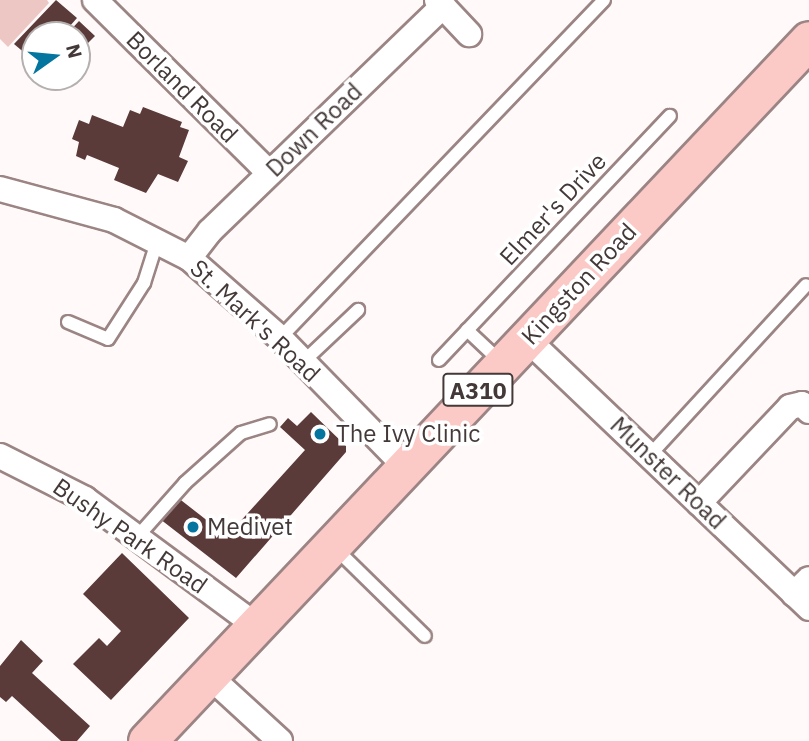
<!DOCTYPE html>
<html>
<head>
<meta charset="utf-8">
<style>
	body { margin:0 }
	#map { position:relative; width:809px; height:741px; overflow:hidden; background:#fffaf9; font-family:"IBM Plex Sans",sans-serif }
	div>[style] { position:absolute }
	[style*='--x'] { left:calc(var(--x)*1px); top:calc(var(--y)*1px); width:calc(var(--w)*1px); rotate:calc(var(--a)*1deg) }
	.green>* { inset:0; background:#edc7c4 }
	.building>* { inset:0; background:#5b3b39 }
	.roads { filter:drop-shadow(2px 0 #9b8584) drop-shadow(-2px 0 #9b8584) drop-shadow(0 2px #9b8584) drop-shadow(0 -2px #9b8584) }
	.service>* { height:12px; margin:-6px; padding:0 6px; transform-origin:6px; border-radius:6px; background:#fff }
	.minor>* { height:24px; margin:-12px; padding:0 12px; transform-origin:12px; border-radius:12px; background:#fff }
	.primary>* { height:37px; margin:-18.5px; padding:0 18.5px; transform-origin:18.5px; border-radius:18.5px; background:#fbc9c6 }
	.dots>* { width:19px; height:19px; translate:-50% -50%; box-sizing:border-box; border:4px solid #fff; border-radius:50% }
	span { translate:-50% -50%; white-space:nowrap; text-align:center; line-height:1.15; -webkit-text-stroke:7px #fff; paint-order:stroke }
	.shield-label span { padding:2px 5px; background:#fff; border:2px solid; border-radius:5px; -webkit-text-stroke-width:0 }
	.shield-label { font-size:23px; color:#433938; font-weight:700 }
	.street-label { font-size:24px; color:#433938 }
	.poi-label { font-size:24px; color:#433938 }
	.left { translate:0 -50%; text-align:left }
	.north { position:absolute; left:21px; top:21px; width:70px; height:70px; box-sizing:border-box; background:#fff; border:2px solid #b4b0af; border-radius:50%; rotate:75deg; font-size:19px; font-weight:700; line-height:28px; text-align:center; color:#433938 }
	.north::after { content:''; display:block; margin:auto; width:24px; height:32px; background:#03759f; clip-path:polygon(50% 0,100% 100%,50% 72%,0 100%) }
</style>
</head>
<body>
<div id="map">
	<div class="green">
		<i style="clip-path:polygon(0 0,47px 0,49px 3px,8px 47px,0 39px)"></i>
	</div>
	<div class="building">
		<i style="clip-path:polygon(56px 0,77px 18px,62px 35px,52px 27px,45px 35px,35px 35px,35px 46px,27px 55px,14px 44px)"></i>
		<i style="clip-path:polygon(79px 21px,95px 36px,79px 52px,77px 35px,66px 35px)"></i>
		<i style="clip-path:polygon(143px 107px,182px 122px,180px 127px,189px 130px,179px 157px,188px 161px,178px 182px,158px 174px,146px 193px,114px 180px,119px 168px,87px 155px,85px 160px,76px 156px,79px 142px,72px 139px,79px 120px,89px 124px,92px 115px,123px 127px,130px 110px,140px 114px)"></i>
		<i style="clip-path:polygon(311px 412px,346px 446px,346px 452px,236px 578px,160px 519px,177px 497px,227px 536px,305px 450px,280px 427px,288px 418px,297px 426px)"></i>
		<i style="clip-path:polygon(122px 553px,189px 618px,111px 700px,73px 664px,99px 638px,107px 646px,121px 631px,83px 594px)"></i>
		<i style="clip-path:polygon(21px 640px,43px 661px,32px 673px,90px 726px,77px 741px,61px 741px,12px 696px,6px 702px,0 697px,0 666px)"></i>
	</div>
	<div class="roads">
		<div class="service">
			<i style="--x:68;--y:322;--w:43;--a:23"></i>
			<i style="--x:108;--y:339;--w:67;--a:-57.3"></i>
			<i style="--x:144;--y:283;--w:43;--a:-72.4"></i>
			<i style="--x:467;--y:330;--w:45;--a:43.2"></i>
			<i style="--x:280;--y:338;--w:468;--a:-46.2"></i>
			<i style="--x:439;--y:360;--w:336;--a:-46.6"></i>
			<i style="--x:303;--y:362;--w:76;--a:-43.4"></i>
			<i style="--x:649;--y:456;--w:232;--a:-47.4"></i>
			<i style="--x:138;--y:536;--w:71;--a:-48.4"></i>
			<i style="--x:185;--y:483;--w:75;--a:-41.8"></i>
			<i style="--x:241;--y:433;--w:30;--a:-17"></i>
			<i style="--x:334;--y:547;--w:127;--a:44.4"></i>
		</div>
		<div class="minor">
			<i style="--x:95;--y:0;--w:245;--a:44.8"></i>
			<i style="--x:437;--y:0;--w:47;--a:46.7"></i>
			<i style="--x:0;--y:189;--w:118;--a:15.2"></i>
			<i style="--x:114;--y:220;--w:84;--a:26.9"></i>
			<i style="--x:189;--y:258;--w:121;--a:41.3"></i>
			<i style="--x:280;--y:338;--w:180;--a:45.7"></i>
			<i style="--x:189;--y:258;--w:34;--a:-52"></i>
			<i style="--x:210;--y:231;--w:324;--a:-44"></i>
			<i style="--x:527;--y:339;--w:390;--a:43.6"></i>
			<i style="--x:0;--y:456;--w:95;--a:26.8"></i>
			<i style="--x:85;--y:499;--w:212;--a:36.5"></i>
			<i style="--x:699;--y:503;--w:132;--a:-46.5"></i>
			<i style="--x:790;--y:407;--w:12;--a:-14"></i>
			<i style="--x:802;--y:404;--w:10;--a:45"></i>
			<i style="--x:794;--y:594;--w:21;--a:-45"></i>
			<i style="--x:207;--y:674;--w:99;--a:42.5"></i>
		</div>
		<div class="primary">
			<i style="--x:147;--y:741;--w:964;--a:-46.64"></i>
		</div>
	</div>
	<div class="dots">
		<i style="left:320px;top:434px;background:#03759f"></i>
		<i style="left:193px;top:527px;background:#03759f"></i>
	</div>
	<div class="shield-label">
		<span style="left:478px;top:390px">A310</span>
	</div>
	<div class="street-label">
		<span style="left:182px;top:87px;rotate:45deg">Borland Road</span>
		<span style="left:314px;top:130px;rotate:-44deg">Down Road</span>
		<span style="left:553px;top:209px;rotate:-47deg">Elmer's Drive</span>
		<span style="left:579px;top:284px;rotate:-47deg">Kingston Road</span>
		<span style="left:255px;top:321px;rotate:43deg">St. Mark's Road</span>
		<span style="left:668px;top:473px;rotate:44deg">Munster Road</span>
		<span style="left:130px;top:536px;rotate:35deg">Bushy Park Road</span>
	</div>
	<div class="poi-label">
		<span class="left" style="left:336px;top:434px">The Ivy Clinic</span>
		<span class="left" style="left:207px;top:527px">Medivet</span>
	</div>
	<div class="north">N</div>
</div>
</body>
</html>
